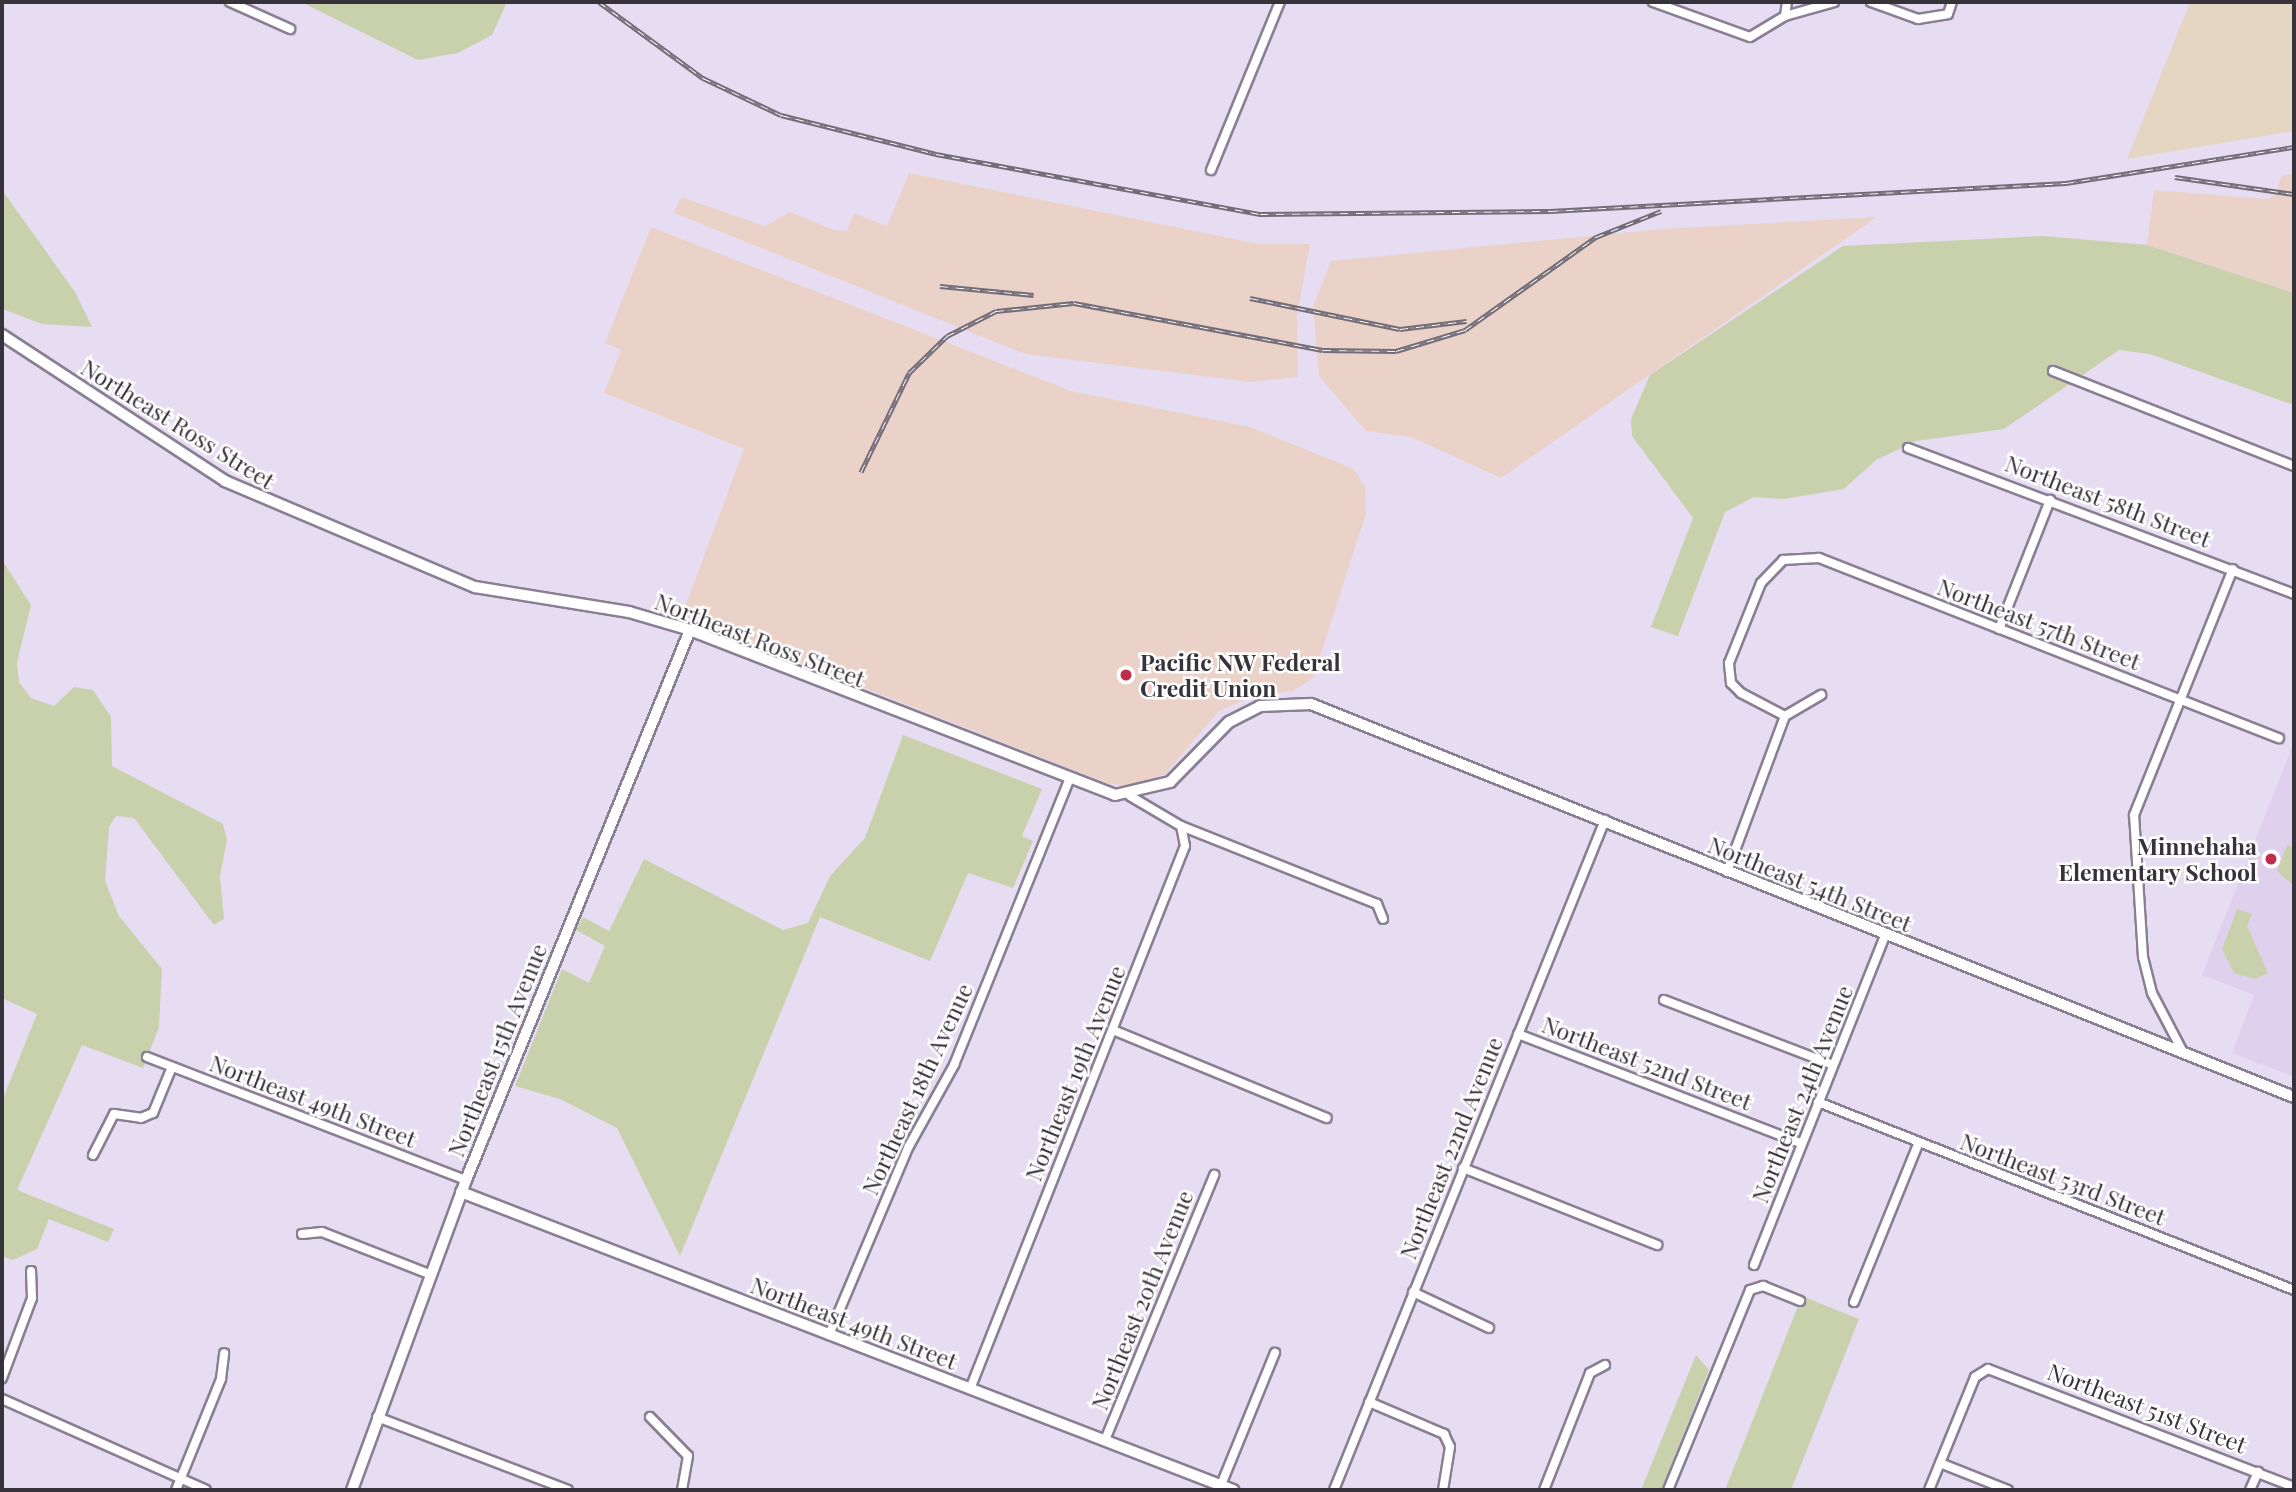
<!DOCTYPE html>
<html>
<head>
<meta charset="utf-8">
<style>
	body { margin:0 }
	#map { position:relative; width:2296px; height:1492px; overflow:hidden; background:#e7ddf2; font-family:"Playfair Display",serif }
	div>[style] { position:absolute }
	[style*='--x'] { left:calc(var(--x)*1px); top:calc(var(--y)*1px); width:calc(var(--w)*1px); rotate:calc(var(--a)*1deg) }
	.commercial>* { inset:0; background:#e5d5c3 }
	.industrial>* { inset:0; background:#ead2c9 }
	.built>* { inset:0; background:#dfd1ee }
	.green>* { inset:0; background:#c9d1ac }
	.roads { filter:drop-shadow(2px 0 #897f93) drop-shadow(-2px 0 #897f93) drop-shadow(0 2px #897f93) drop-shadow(0 -2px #897f93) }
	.minor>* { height:8px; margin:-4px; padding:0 4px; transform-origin:4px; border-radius:4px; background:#fff }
	.tertiary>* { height:10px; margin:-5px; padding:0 5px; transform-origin:5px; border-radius:5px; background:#fff }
	.rail>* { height:5px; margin-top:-2.5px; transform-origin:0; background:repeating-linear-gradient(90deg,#fff 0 8px,#736d79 0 16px); box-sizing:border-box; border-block:2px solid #736d79 }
	.dots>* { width:19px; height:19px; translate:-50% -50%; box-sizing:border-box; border:4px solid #fff; border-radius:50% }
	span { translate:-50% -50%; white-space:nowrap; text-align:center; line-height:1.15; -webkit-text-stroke:5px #fff; paint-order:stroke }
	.street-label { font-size:23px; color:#37333b }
	.poi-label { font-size:23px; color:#37333b; font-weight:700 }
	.left { translate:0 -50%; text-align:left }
	.right { translate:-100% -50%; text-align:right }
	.frame { position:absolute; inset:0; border:4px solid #37333b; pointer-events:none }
</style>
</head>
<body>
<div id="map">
	<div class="commercial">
		<i style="clip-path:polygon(2190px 2px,2294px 2px,2294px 131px,2127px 159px)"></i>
	</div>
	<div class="industrial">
		<i style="clip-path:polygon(909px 173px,1259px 244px,1310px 244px,1297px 316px,1298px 377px,1251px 382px,1025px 354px,674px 213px,681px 197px,765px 226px,790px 212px,834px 230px,847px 231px,854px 213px,887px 226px)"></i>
		<i style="clip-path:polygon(2294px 173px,2294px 293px,2147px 245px,2154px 190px,2267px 199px,2276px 195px,2281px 176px)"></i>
		<i style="clip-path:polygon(1877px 217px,1501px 478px,1411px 437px,1366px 431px,1319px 376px,1313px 306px,1331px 261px,1661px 229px)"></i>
		<i style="clip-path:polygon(651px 227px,1071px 391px,1250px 427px,1354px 469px,1365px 487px,1366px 514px,1313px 678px,1293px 691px,1256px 695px,1219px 711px,1165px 774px,1137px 786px,1109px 784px,656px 606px,660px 597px,685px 607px,744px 449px,604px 393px,621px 350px,605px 343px)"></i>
	</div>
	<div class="built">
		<i style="clip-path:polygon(2294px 742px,2294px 1077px,2232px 1053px,2254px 995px,2202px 975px)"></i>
	</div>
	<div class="green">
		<i style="clip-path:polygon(257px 2px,507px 2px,492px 35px,458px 53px,418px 60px,305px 4px)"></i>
		<i style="clip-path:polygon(2px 190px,75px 292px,92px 327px,42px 324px,2px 309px)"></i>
		<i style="clip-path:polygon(2043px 236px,2147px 245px,2294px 293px,2294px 405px,2150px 354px,2119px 350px,2004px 429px,1916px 441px,1876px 460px,1844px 489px,1784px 499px,1754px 497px,1725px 512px,1678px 636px,1651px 627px,1693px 518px,1632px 436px,1631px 419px,1650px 375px,1843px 246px)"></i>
		<i style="clip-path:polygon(2px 560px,31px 605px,17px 663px,19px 682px,31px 698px,54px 706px,74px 687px,93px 690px,111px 717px,112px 766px,223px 824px,227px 840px,220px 876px,224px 919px,214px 925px,134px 818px,116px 816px,109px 827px,105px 881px,119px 916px,162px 969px,159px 1027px,143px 1068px,82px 1045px,17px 1190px,114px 1229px,108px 1242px,49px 1219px,37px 1249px,13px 1260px,2px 1256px,2px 1101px,37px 1014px,2px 998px)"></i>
		<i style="clip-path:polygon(903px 735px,1042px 789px,1022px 836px,1033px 841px,1013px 888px,968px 873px,930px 961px,820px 917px,680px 1256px,617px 1128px,560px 1099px,515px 1086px,562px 969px,589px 983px,605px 946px,576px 930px,583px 917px,609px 931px,644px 859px,783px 930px,808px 923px,830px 876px,865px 838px)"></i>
		<i style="clip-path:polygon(2287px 845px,2294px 848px,2294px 886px,2277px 871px)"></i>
		<i style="clip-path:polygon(2237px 909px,2252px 914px,2247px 926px,2268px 973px,2255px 979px,2234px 973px,2222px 949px)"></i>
		<i style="clip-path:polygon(1802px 1296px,1859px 1319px,1791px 1490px,1725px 1490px)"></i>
		<i style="clip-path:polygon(1696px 1355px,1709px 1370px,1661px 1490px,1641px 1490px)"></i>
	</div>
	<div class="roads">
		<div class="minor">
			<i style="--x:230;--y:2;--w:66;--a:24.2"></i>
			<i style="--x:1653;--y:2;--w:103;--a:19.8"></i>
			<i style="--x:1750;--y:37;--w:41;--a:-31"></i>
			<i style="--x:1785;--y:16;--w:51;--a:-15.9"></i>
			<i style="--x:1871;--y:2;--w:50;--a:19.9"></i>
			<i style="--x:1918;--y:19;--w:30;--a:-9"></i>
			<i style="--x:1948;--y:14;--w:13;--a:-72"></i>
			<i style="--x:1785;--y:16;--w:14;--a:-82"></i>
			<i style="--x:1211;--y:170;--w:182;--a:-67.7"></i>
			<i style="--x:2053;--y:371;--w:259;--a:21.5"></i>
			<i style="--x:1908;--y:448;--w:413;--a:20.7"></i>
			<i style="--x:1999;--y:629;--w:139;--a:-68.4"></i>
			<i style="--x:1785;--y:716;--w:42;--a:-30.3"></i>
			<i style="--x:1130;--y:796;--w:59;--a:30.5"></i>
			<i style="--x:1181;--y:826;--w:211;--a:21.7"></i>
			<i style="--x:1377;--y:904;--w:16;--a:68"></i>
			<i style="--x:1727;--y:872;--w:166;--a:-69.6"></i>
			<i style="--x:1785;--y:716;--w:50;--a:-152.4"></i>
			<i style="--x:1741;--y:693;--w:14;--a:-135"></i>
			<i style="--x:1731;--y:683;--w:20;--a:-96"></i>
			<i style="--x:1729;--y:663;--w:86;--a:-68.2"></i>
			<i style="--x:1761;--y:583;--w:32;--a:-46"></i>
			<i style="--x:1783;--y:560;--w:36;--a:-3"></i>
			<i style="--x:1819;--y:558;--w:494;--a:21.4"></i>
			<i style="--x:1664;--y:1000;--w:181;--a:21"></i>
			<i style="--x:1113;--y:1030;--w:231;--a:22.4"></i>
			<i style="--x:1518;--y:1034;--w:302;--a:21.1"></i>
			<i style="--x:2184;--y:1054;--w:69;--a:-117.7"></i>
			<i style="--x:2152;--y:993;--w:37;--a:-104"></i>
			<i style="--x:2143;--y:957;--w:142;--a:-93.6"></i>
			<i style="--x:2134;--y:815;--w:265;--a:-68.1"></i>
			<i style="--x:147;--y:1057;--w:342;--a:21.1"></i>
			<i style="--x:1818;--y:1102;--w:512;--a:21.55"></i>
			<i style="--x:93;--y:1155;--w:46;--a:-62.9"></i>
			<i style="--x:114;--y:1114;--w:27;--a:8"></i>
			<i style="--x:141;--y:1118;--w:13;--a:-23"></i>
			<i style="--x:153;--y:1113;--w:50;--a:-67.6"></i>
			<i style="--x:1463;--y:1168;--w:209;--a:21.6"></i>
			<i style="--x:302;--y:1234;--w:20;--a:-6"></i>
			<i style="--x:322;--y:1232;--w:115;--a:21.4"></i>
			<i style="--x:1754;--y:1265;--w:354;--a:-68.3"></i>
			<i style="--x:1413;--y:1292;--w:84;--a:25.3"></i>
			<i style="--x:1854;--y:1302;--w:170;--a:-67.9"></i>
			<i style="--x:829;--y:1335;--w:205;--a:-67.1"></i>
			<i style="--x:909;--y:1146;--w:93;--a:-60.9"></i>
			<i style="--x:954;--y:1065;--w:307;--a:-68"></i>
			<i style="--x:2;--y:1378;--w:85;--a:-69.4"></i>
			<i style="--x:32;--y:1298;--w:27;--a:-92"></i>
			<i style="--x:970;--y:1389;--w:584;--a:-68.4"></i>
			<i style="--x:1185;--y:846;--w:20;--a:-101"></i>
			<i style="--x:2;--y:1399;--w:223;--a:24"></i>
			<i style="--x:1369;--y:1402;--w:82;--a:23.1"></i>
			<i style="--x:1444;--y:1434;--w:14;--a:65"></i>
			<i style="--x:1450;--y:1447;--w:44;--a:99.2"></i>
			<i style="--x:377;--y:1417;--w:204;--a:20.9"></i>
			<i style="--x:650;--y:1417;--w:54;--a:45.7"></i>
			<i style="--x:688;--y:1456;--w:35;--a:100"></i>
			<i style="--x:1105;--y:1440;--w:287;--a:-67.6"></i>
			<i style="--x:1940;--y:1463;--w:73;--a:21.7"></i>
			<i style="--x:1221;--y:1485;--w:143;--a:-67.8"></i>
			<i style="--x:176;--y:1490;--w:120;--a:-67.9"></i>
			<i style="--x:221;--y:1379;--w:26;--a:-83"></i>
			<i style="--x:1334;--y:1490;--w:723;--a:-67.98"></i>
			<i style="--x:1544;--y:1490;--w:126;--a:-68.5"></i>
			<i style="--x:1590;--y:1373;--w:17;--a:-28"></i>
			<i style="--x:1668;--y:1490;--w:216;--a:-67.7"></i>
			<i style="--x:1750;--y:1290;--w:14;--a:-17"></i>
			<i style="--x:1763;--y:1286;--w:40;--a:22"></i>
			<i style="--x:1929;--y:1490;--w:122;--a:-67.8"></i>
			<i style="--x:1975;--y:1377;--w:15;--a:-32"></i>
			<i style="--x:1988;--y:1369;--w:328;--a:21.1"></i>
			<i style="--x:2250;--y:1490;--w:20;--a:-66"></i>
		</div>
		<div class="tertiary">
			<i style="--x:2;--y:335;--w:267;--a:33.2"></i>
			<i style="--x:225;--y:481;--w:272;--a:23"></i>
			<i style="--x:475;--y:587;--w:156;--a:9.2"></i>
			<i style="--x:629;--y:612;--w:64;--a:16.4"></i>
			<i style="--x:690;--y:630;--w:456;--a:21.2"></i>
			<i style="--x:1115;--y:795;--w:57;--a:-13.3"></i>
			<i style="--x:1170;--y:782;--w:84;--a:-45.5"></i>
			<i style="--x:1229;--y:722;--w:35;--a:-27"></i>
			<i style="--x:1260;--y:706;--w:51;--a:-2.2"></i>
			<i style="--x:1311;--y:704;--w:1059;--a:21.79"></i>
			<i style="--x:461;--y:1192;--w:828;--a:21.11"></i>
			<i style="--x:352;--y:1490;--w:330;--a:-69.8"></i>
			<i style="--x:466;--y:1180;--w:594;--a:-67.84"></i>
		</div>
	</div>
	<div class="rail">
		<i style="--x:599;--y:2;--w:129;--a:36.2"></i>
		<i style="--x:703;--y:78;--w:86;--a:25.4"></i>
		<i style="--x:781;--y:115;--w:160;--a:14.1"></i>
		<i style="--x:936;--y:154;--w:330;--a:10.5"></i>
		<i style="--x:1260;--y:214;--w:290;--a:-0.6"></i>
		<i style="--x:1550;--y:211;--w:517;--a:-3.11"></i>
		<i style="--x:2066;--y:183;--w:231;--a:-9"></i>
		<i style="--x:2175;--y:177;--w:120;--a:8.1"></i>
		<i style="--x:940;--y:286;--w:94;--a:5.5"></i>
		<i style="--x:1250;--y:298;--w:153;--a:11.7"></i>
		<i style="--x:1400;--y:329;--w:67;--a:-6.8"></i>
		<i style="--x:861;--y:472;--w:110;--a:-64.1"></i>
		<i style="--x:909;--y:373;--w:53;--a:-44.2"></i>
		<i style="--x:947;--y:336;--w:55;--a:-27"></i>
		<i style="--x:996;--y:311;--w:78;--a:-5.9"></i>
		<i style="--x:1074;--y:303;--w:253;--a:10.7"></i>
		<i style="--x:1323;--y:350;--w:73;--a:0.8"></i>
		<i style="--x:1396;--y:351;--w:72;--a:-16.9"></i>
		<i style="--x:1465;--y:330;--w:161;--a:-35.4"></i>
		<i style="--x:1596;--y:237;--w:70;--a:-21.8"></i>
	</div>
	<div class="dots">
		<i style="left:1126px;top:675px;background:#be2d49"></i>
		<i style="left:2271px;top:859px;background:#be2d49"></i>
	</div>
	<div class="street-label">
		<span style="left:178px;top:424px;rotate:32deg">Northeast Ross Street</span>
		<span style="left:2108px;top:501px;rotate:21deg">Northeast 58th Street</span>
		<span style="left:2039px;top:624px;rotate:21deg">Northeast 57th Street</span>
		<span style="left:760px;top:640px;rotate:21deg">Northeast Ross Street</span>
		<span style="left:1810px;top:884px;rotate:22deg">Northeast 54th Street</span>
		<span style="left:497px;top:1050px;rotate:-68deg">Northeast 15th Avenue</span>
		<span style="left:1647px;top:1063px;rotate:21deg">Northeast 52nd Street</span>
		<span style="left:1075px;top:1073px;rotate:-68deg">Northeast 19th Avenue</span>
		<span style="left:917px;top:1089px;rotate:-65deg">Northeast 18th Avenue</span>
		<span style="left:1802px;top:1094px;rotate:-68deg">Northeast 24th Avenue</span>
		<span style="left:313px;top:1101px;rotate:21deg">Northeast 49th Street</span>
		<span style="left:1451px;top:1148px;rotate:-68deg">Northeast 22nd Avenue</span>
		<span style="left:2063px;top:1179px;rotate:21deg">Northeast 53rd Street</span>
		<span style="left:1142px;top:1300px;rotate:-68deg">Northeast 20th Avenue</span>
		<span style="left:854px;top:1323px;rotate:21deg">Northeast 49th Street</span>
		<span style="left:2147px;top:1408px;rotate:21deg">Northeast 51st Street</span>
	</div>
	<div class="poi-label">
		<span class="left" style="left:1140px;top:675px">Pacific NW Federal<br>Credit Union</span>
		<span class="right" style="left:2257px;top:859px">Minnehaha<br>Elementary School</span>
	</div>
	<div class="frame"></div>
</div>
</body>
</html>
